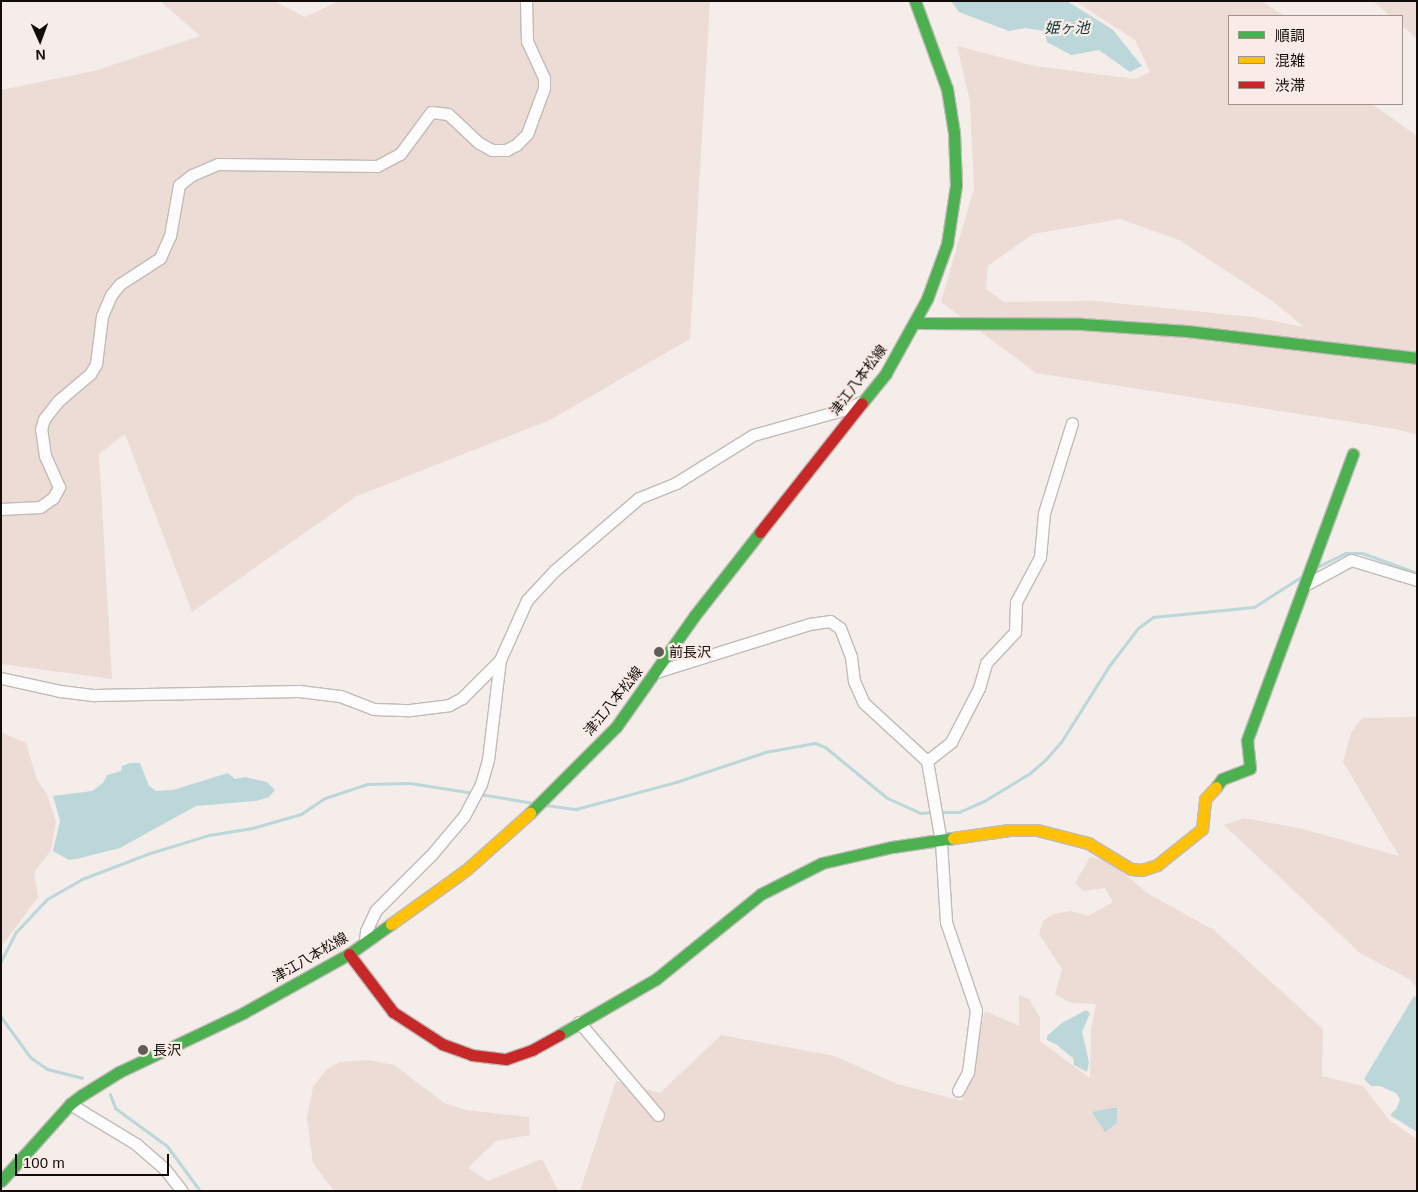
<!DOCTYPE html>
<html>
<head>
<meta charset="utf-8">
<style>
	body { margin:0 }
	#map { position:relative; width:1418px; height:1192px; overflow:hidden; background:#f4edea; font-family:Helvetica,"Noto Sans JP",sans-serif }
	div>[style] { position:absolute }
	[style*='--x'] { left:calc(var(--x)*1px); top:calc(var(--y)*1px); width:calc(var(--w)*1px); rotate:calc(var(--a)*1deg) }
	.green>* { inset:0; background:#ecdcd5 }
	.water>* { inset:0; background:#bbd7d9 }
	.stream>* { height:3px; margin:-1.5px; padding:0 1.5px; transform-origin:1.5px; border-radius:1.5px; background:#bbd7d9 }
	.roads { filter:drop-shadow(1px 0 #c0bbb8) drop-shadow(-1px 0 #c0bbb8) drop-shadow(0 1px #c0bbb8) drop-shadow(0 -1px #c0bbb8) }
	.street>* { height:11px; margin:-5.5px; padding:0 5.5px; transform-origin:5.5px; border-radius:5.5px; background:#fdfcfc }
	.fast>* { height:11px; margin:-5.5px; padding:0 5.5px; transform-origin:5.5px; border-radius:5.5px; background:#4caf50 }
	.slow>* { height:11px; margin:-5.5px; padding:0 5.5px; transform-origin:5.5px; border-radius:5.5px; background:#ffc107 }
	.jam>* { height:11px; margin:-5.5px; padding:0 5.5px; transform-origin:5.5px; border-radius:5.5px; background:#c62828 }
	.dots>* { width:14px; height:14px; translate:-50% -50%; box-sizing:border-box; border:2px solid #f9ebe5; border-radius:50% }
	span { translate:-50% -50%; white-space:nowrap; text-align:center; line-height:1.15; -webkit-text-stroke:4.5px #f9ebe5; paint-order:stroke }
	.street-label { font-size:14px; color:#120d0b }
	.poi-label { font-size:14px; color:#120d0b }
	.left { translate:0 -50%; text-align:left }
	.water-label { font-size:15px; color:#0b3539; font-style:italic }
	.frame { position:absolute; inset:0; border:2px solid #120d0b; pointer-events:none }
	.legend { position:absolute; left:1228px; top:15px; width:175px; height:90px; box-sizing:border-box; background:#f9ebe5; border:1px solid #9d928e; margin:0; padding:6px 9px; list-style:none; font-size:15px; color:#120d0b }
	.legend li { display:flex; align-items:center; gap:10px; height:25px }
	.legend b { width:25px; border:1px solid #9d928e }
	.north { position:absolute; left:15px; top:15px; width:50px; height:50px; -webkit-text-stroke:4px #f9ebe5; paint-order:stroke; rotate:178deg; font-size:14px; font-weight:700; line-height:20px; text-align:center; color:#120d0b }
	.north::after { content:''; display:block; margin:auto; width:18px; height:22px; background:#120d0b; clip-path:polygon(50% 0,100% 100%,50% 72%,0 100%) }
	.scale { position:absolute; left:15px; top:1154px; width:154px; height:22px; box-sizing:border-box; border:2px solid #120d0b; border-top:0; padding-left:6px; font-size:15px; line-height:18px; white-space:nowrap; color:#120d0b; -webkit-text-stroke:4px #f9ebe5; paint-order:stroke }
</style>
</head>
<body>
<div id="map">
	<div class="green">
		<i style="clip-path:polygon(160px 1px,274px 1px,305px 17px,339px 1px,710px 1px,690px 339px,550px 420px,357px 496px,192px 612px,125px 434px,99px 454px,112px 679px,1px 664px,1px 90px,94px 71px,200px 36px)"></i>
		<i style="clip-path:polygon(evenodd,1075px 1px,1261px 1px,1285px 16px,1229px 16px,1229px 104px,1372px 104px,1417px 136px,1417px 435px,1396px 429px,1036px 373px,941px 302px,974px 188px,970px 101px,957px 46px,1035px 66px,1135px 79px,1150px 72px,1135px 40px,1075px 1px,1120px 219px,1179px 240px,1274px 302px,1304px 327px,1253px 317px,1095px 301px,1004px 302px,986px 289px,988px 266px,1033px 234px,1120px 219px)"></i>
		<i style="clip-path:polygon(1373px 1px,1417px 1px,1417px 39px,1402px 26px,1402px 16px,1390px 16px)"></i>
		<i style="clip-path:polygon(1417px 717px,1417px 988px,1409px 979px,1360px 953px,1224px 825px,1244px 818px,1303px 829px,1399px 856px,1343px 762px,1351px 733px,1362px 718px)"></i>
		<i style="clip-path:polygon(1px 732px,26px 743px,37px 780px,47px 794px,56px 821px,51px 850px,34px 873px,38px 897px,1px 947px)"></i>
		<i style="clip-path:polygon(1090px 857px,1110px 861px,1147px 893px,1214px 930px,1323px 1029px,1322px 1076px,1363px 1086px,1390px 1121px,1417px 1139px,1417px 1191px,580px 1191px,616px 1081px,660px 1093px,721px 1035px,835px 1056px,897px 1084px,962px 1101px,985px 1011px,1019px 1026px,1019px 995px,1029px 999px,1040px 1018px,1040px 1041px,1090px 1078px,1091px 1030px,1096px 1004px,1071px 1003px,1055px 994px,1062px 969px,1039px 934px,1043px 921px,1054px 914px,1071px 911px,1088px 916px,1113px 902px,1105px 888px,1083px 891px,1075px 883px)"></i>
		<i style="clip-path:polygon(368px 1060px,394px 1065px,444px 1103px,466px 1110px,529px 1117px,530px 1135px,496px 1141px,468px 1168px,488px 1181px,542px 1159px,558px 1190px,334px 1191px,313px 1163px,307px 1118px,313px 1087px,327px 1069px,340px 1062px)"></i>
	</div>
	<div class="water">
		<i style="clip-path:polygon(951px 1px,1067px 1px,1113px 30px,1142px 66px,1130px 72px,1099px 50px,1071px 55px,1047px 42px,1044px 31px,1025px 28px,1009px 31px,959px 12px)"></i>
		<i style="clip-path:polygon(130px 763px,140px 763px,149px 786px,156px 791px,173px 790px,228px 773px,235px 779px,245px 777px,267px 782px,275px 790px,269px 797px,256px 801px,196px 806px,120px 848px,76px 859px,69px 860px,53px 851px,60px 821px,53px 796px,92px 791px,103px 783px,107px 775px,121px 771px,122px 766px)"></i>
		<i style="clip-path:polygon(1414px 996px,1417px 998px,1417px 1132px,1390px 1115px,1397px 1108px,1400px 1099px,1396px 1093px,1380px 1086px,1371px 1086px,1364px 1079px)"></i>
		<i style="clip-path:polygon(1086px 1010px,1090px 1013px,1082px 1032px,1089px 1062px,1087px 1072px,1074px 1065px,1073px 1058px,1057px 1045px,1047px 1040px,1047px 1036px,1062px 1023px)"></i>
		<i style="clip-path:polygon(1111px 1108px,1117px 1108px,1117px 1123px,1105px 1132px,1092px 1112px)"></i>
	</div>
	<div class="stream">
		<i style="--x:1317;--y:567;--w:32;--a:-26"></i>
		<i style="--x:1346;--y:553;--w:16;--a:0"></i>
		<i style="--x:1362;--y:553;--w:59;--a:20"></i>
		<i style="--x:480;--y:794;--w:54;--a:9.6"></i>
		<i style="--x:546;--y:805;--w:30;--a:8"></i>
		<i style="--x:576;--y:809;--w:104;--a:-15.1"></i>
		<i style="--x:676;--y:782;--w:94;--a:-18.6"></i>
		<i style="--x:765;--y:752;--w:51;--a:-10.2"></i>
		<i style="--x:815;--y:743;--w:11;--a:22"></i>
		<i style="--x:825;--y:747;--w:80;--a:39.4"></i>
		<i style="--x:887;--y:798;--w:36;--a:24"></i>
		<i style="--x:920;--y:813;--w:13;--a:-4"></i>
		<i style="--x:939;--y:812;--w:20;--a:0"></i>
		<i style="--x:959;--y:812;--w:27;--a:-24"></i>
		<i style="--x:984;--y:801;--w:54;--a:-31.3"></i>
		<i style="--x:1030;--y:773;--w:21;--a:-41"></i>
		<i style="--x:1046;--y:759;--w:23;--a:-49"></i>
		<i style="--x:1061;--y:742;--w:90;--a:-57.7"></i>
		<i style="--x:1109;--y:666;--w:48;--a:-52.7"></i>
		<i style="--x:1138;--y:628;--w:19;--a:-36"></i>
		<i style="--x:1153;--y:617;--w:101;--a:-5.7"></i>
		<i style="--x:1254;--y:607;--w:56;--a:-32.6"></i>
		<i style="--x:1;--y:961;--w:33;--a:-63"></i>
		<i style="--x:16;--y:932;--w:45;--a:-46.8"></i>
		<i style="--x:47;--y:899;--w:40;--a:-29.7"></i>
		<i style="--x:82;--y:879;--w:73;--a:-20.9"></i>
		<i style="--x:150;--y:853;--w:62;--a:-17"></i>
		<i style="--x:209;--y:835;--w:44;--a:-9.2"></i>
		<i style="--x:252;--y:828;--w:51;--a:-15.9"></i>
		<i style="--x:301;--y:814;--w:29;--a:-34"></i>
		<i style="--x:325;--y:798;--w:44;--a:-18.4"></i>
		<i style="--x:367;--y:784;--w:43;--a:-1.3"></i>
		<i style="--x:410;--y:783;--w:64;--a:9"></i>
		<i style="--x:1;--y:1017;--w:49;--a:54.1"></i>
		<i style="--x:30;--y:1057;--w:21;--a:35"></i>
		<i style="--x:47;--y:1069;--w:36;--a:14"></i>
		<i style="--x:110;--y:1094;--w:15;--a:70"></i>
		<i style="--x:115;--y:1108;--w:64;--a:36.2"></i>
		<i style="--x:167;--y:1146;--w:56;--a:53.7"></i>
	</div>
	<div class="roads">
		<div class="street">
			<i style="--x:1;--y:509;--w:39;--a:-3"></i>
			<i style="--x:40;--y:507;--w:16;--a:-35"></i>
			<i style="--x:53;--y:498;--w:13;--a:-61"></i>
			<i style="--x:59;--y:487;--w:34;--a:-114"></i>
			<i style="--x:45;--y:456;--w:27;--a:-98"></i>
			<i style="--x:41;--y:429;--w:10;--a:-73"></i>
			<i style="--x:44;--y:419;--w:23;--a:-52"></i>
			<i style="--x:58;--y:401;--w:42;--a:-40.2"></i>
			<i style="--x:90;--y:374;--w:12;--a:-59"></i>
			<i style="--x:96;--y:364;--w:48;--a:-82.9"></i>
			<i style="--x:102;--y:316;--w:23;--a:-67"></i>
			<i style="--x:111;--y:295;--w:14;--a:-51"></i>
			<i style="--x:120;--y:284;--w:48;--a:-33"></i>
			<i style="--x:160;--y:258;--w:24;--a:-66"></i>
			<i style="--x:170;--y:236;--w:52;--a:-80"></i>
			<i style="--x:179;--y:185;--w:16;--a:-38"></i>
			<i style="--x:192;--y:175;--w:28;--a:-23"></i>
			<i style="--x:218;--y:164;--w:159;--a:0.7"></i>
			<i style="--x:377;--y:166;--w:26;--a:-28"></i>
			<i style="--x:400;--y:154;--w:52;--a:-53.6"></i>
			<i style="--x:431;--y:112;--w:17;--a:7"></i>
			<i style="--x:448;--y:114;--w:42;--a:43.1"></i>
			<i style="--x:479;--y:143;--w:15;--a:28"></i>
			<i style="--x:492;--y:150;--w:14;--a:0"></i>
			<i style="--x:506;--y:150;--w:11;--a:-27"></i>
			<i style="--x:516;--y:145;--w:16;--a:-45"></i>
			<i style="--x:527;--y:134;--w:49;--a:-69.7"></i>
			<i style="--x:544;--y:88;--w:10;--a:-90"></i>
			<i style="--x:544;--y:78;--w:41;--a:-114.7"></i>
			<i style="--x:527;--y:41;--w:40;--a:-91.4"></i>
			<i style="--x:1307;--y:584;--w:50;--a:-28.6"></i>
			<i style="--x:1351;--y:560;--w:69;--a:16.9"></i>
			<i style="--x:656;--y:672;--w:160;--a:-17.4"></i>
			<i style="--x:809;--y:624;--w:21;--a:-8"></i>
			<i style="--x:830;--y:621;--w:12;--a:35"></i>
			<i style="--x:840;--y:628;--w:31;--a:69"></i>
			<i style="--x:851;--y:657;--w:24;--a:83"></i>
			<i style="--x:854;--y:681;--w:24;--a:66"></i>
			<i style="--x:864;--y:703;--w:86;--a:42.6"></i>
			<i style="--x:927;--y:761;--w:82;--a:80.2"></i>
			<i style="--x:941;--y:842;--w:80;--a:86.4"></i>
			<i style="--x:946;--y:922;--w:93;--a:71.2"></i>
			<i style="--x:976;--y:1010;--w:63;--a:97.4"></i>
			<i style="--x:968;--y:1072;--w:21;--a:118"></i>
			<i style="--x:1;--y:678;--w:60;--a:12.4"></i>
			<i style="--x:60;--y:691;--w:35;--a:7"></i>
			<i style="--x:95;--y:695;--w:204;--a:-1.1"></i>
			<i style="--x:299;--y:691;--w:41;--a:7"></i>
			<i style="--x:340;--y:696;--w:36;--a:21"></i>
			<i style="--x:374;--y:709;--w:36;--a:2"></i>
			<i style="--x:410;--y:710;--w:39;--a:-7"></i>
			<i style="--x:449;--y:705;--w:15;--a:-28"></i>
			<i style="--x:462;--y:698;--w:54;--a:-45"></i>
			<i style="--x:927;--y:761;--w:31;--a:-38"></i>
			<i style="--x:951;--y:742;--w:61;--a:-62.6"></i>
			<i style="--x:979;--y:688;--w:26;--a:-74"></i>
			<i style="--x:986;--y:663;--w:42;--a:-46.9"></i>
			<i style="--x:1015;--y:632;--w:30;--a:-88"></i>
			<i style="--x:1016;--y:602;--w:51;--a:-61.9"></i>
			<i style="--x:1040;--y:557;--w:44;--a:-84.8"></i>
			<i style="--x:1044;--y:513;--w:94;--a:-72.7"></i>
			<i style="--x:365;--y:941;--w:10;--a:-84"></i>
			<i style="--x:366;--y:931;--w:23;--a:-65"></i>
			<i style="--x:376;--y:910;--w:79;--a:-45"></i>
			<i style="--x:432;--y:854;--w:50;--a:-49.9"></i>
			<i style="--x:464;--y:816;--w:36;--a:-62"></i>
			<i style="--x:481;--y:784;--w:25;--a:-74"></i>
			<i style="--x:488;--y:760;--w:101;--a:-83.2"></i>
			<i style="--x:500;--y:660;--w:66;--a:-65.8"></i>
			<i style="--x:527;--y:600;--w:40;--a:-47"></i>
			<i style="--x:554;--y:571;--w:112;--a:-40.7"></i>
			<i style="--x:639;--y:498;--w:40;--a:-22"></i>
			<i style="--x:676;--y:483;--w:91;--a:-31.9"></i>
			<i style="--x:753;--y:435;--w:97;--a:-15.6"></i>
			<i style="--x:846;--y:409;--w:19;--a:-25"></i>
			<i style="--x:579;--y:1022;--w:122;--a:49.7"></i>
			<i style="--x:70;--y:1104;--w:77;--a:31.2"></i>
			<i style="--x:136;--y:1144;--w:37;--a:41"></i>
			<i style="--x:164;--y:1168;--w:29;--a:52"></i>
		</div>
		<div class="fast">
			<i style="--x:916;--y:323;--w:166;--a:0.3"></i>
			<i style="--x:1082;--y:324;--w:105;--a:3.8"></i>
			<i style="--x:1187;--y:331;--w:232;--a:6.7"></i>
			<i style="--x:862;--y:403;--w:38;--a:-51"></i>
			<i style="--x:886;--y:373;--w:85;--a:-61"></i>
			<i style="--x:927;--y:299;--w:59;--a:-70"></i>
			<i style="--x:947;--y:244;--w:60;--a:-81.3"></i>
			<i style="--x:956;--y:185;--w:52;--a:-92.2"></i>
			<i style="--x:954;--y:133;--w:45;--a:-99"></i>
			<i style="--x:947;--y:89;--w:94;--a:-110"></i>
			<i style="--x:1216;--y:787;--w:10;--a:-53"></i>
			<i style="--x:1222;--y:779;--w:30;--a:-21"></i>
			<i style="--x:1250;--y:768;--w:28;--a:-96"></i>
			<i style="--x:1247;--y:740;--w:305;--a:-69.7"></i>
			<i style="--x:530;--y:813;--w:122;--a:-45"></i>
			<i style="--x:616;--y:727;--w:137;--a:-54.8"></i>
			<i style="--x:695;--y:615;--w:105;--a:-51.9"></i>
			<i style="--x:559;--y:1035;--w:112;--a:-30"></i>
			<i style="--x:656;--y:979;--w:135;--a:-39"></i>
			<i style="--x:761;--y:894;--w:68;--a:-26.9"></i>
			<i style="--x:822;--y:863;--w:72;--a:-12.9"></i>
			<i style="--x:892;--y:847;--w:62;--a:-8.4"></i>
			<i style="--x:1;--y:1181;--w:103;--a:-48.1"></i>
			<i style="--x:70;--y:1104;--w:15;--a:-37"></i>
			<i style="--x:82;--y:1095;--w:44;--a:-31.9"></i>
			<i style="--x:119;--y:1072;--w:137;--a:-25.4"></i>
			<i style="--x:243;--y:1013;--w:121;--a:-29.1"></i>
			<i style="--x:349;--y:954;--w:52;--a:-35.5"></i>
		</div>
		<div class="slow">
			<i style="--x:953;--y:838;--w:57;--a:-8.1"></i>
			<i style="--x:1009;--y:830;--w:28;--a:0"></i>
			<i style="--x:1037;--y:830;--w:53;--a:14.3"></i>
			<i style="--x:1088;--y:843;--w:50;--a:31.2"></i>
			<i style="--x:1131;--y:869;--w:11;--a:5"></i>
			<i style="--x:1142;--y:870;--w:16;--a:-18"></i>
			<i style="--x:1157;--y:865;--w:58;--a:-38.7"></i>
			<i style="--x:1202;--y:829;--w:30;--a:-84"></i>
			<i style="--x:1205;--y:799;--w:16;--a:-47"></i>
			<i style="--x:391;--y:924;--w:92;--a:-35.8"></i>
			<i style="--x:466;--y:870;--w:86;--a:-41.7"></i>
		</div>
		<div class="jam">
			<i style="--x:760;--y:532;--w:164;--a:-51.7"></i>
			<i style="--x:349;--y:954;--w:73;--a:52.8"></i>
			<i style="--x:393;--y:1012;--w:59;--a:33.1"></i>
			<i style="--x:442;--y:1044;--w:32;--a:20"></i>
			<i style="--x:472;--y:1055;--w:34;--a:7"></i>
			<i style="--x:506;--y:1059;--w:28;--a:-19"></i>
			<i style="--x:532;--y:1050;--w:31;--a:-29"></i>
		</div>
	</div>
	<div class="dots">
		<i style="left:659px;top:652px;background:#615b59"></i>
		<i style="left:143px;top:1050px;background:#615b59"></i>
	</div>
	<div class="street-label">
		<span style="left:858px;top:380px;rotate:-53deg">津江八本松線</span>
		<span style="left:613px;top:701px;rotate:-51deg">津江八本松線</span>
		<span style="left:310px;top:957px;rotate:-30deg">津江八本松線</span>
	</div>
	<div class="poi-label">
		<span class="left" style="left:669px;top:652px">前長沢</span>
		<span class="left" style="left:153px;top:1050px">長沢</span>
	</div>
	<div class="water-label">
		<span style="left:1067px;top:28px">姫ヶ池</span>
	</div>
	<div class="frame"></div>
	<ul class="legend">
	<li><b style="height:6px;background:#4caf50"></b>順調</li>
	<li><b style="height:6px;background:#ffc107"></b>混雑</li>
	<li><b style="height:6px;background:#c62828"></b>渋滞</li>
	</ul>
	<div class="north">N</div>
	<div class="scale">100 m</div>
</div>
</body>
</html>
